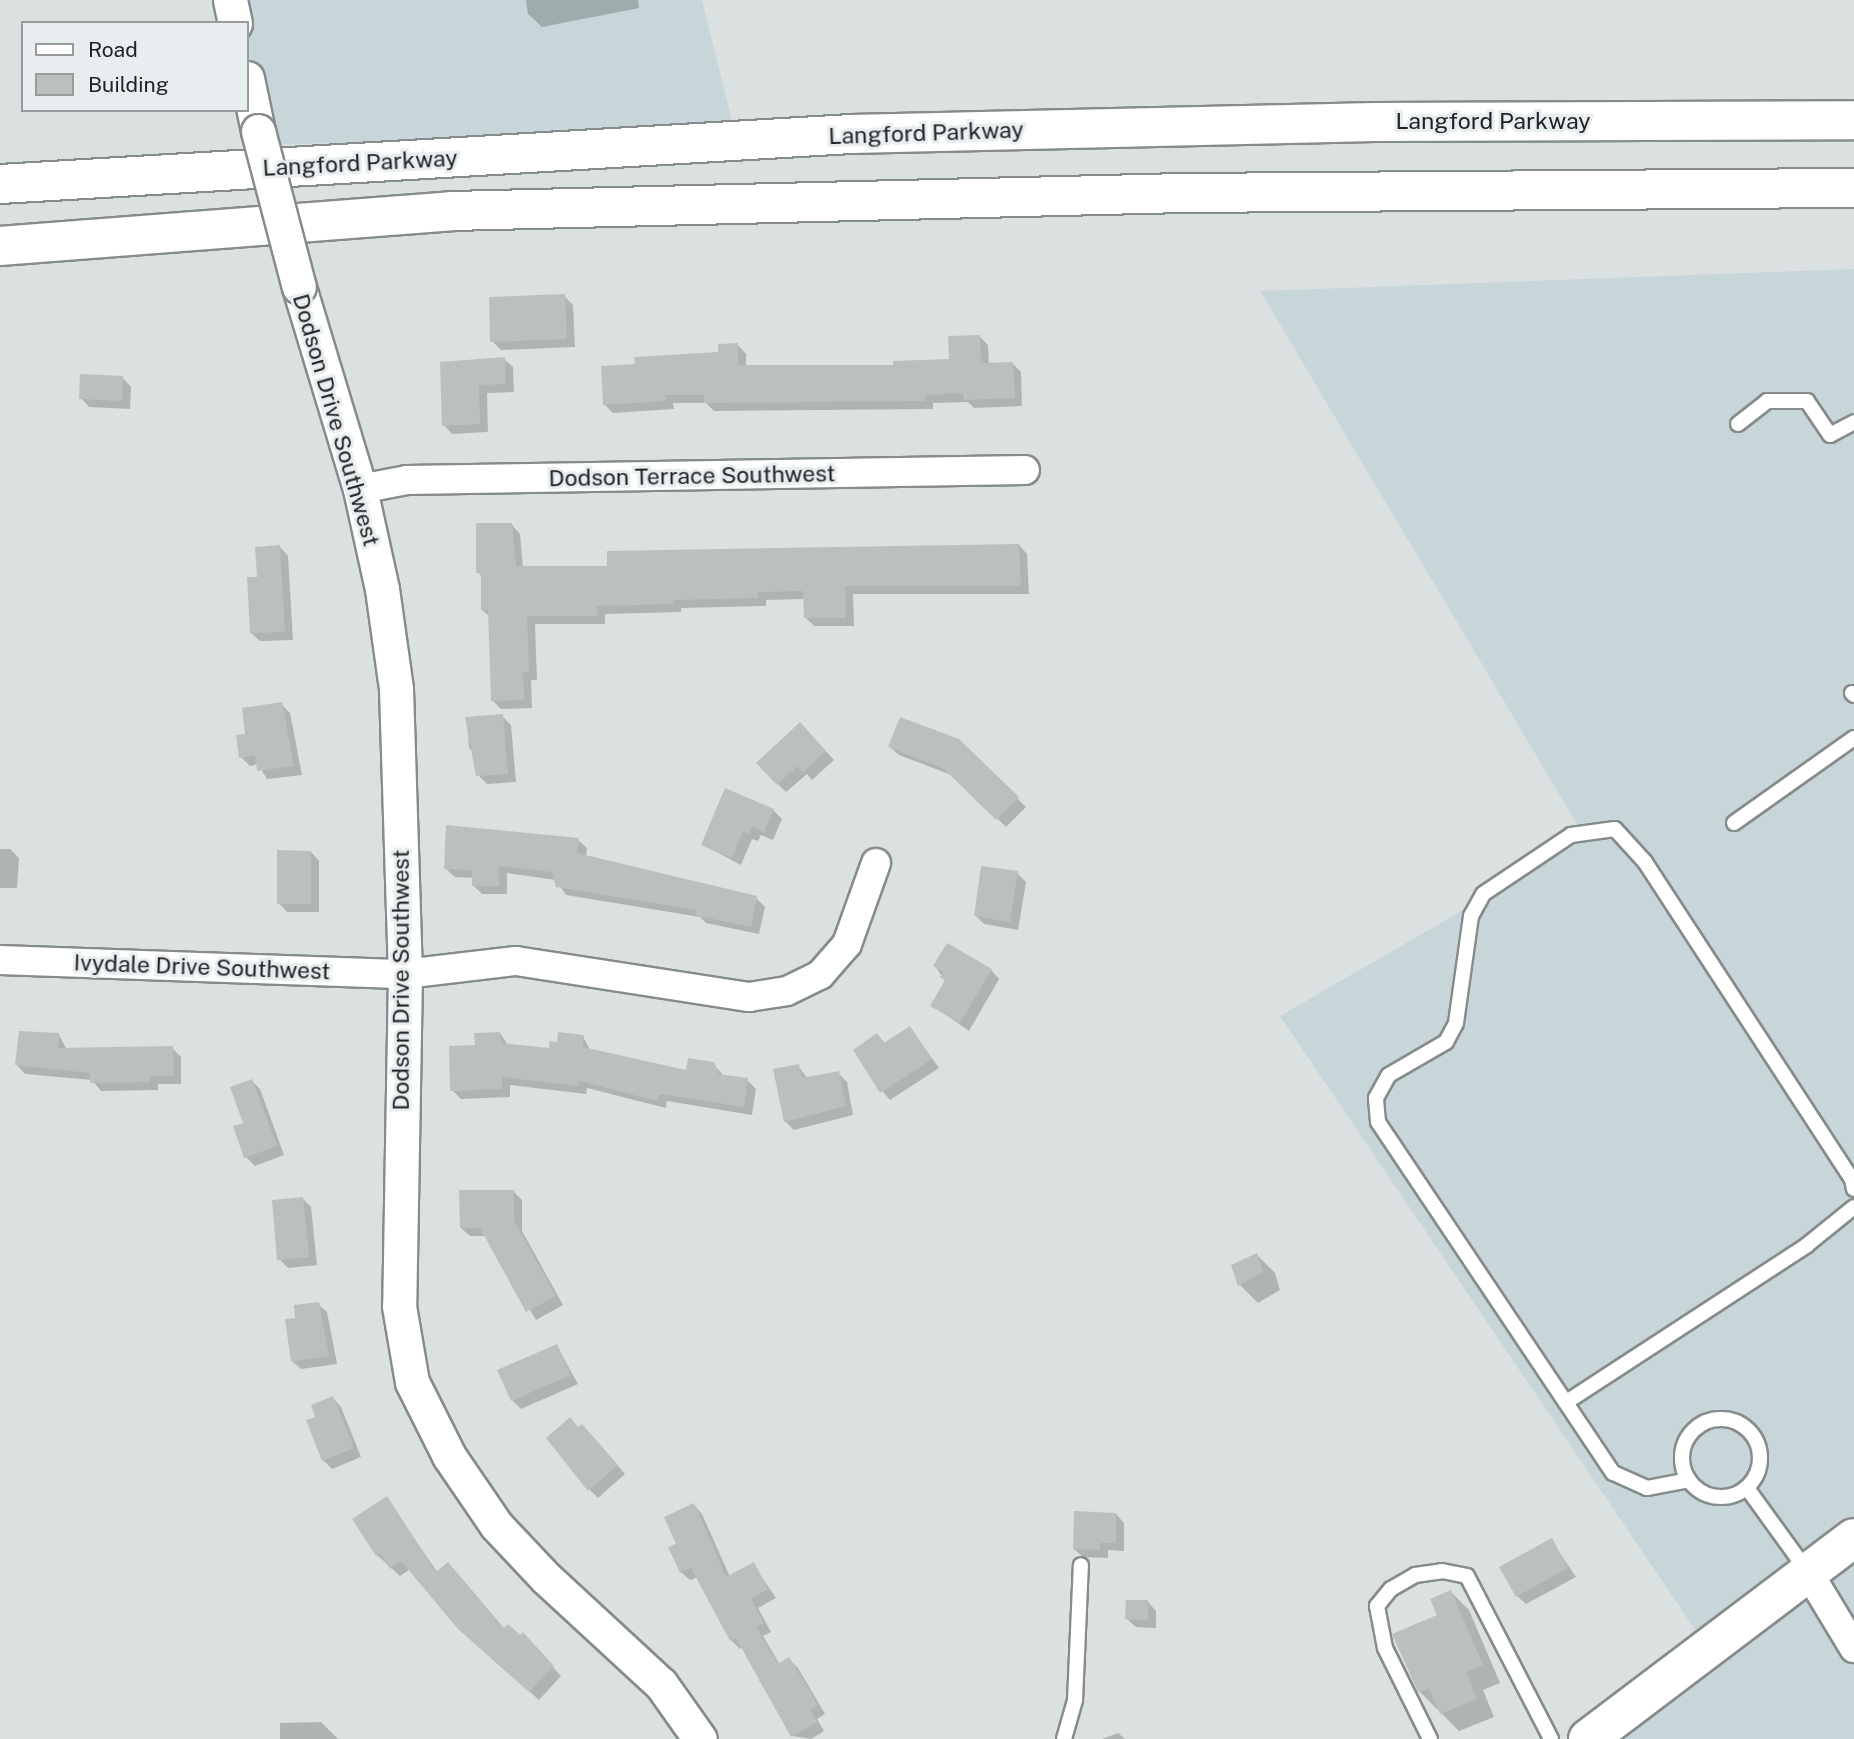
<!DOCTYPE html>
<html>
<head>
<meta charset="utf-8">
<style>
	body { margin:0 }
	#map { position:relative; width:1854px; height:1739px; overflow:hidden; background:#dbe0e1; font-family:"Public Sans",sans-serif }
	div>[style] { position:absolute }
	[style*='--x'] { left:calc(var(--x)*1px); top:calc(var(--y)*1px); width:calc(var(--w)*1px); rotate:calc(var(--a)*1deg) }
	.built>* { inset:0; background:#c8d6d9 }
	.shadow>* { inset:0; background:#0003 }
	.building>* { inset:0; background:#bbc0bf }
	.roads { filter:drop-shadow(2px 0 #868b8c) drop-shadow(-2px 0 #868b8c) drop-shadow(0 2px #868b8c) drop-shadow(0 -2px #868b8c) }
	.service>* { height:14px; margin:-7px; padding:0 7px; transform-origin:7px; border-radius:7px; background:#fff }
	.service>.ring { margin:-7px; padding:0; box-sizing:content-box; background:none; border:14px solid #fff; border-radius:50% }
	.minor>* { height:28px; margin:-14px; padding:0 14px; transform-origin:14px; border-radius:14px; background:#fff }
	.tertiary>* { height:33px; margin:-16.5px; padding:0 16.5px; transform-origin:16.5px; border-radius:16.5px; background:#fff }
	.secondary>* { height:38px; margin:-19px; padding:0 19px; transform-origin:19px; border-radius:19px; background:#fff }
	.motorway>* { height:38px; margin:-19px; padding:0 19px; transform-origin:19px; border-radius:19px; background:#fff }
	.bridges { filter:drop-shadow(2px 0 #868b8c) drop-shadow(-2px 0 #868b8c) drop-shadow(0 2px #868b8c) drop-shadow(0 -2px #868b8c) }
	.tertiary-bridge>* { height:33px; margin:-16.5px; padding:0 16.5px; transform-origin:16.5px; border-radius:16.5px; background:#fff }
	span { translate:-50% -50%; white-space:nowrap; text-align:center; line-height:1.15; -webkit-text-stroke:6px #e8edef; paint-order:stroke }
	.street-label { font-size:23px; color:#202223 }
	.legend { position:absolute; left:21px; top:21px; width:228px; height:91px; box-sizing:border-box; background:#e8edef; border:2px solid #989c9d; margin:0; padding:9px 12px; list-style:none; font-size:21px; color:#202223 }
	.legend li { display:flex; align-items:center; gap:14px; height:35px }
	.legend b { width:35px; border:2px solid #989c9d }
</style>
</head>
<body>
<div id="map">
	<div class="built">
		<i style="clip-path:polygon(221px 0,702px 0,735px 133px,250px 145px,247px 23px)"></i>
		<i style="clip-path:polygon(1854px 269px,1854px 1739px,1607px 1739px,1717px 1662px,1280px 1016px,1586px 839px,1260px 291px)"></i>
	</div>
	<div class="shadow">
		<i style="clip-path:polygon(526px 0,638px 0,639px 8px,542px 27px,528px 14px)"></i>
		<i style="clip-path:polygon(564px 296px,573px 305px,575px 347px,501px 350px,492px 341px)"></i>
		<i style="clip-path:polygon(979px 336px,988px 345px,989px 365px,1013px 364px,1021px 372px,1022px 406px,974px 408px,968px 402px,933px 403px,933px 409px,714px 411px,706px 403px,673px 403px,674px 409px,613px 413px,604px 404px,636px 366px,719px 354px,738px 345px,746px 354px,746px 367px,895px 367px,951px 361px)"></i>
		<i style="clip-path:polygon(504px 359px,513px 367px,514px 392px,487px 393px,488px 432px,452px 434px,444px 425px,441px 364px)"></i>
		<i style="clip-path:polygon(123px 378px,131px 387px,130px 409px,89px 407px,81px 398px)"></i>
		<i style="clip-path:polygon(512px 525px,520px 534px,523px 568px,609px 568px,1019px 545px,1027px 554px,1029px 594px,853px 594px,854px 626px,814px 626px,806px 618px,805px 599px,766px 600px,766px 606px,681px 608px,681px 612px,605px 614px,605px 624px,535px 624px,537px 680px,531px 680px,532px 708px,501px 709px,493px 701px,490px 617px,482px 610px,482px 577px,478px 572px)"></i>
		<i style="clip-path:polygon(280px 547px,288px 556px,293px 640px,260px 641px,251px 633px)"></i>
		<i style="clip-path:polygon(281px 704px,290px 713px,302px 775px,267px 779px,258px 764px,250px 766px,241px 757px,247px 735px)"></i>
		<i style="clip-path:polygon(502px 716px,511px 725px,516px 782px,487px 784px,478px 775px,476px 755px,469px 748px,467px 719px)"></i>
		<i style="clip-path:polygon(809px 733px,834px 760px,812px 780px,807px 774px,786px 792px,778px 784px)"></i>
		<i style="clip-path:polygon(958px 741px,1026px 807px,1006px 827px,954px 776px,899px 755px,890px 747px)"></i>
		<i style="clip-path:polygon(773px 810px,782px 819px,773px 840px,761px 835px,758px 841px,752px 839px,741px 865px,703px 845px)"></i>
		<i style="clip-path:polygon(578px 840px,587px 848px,586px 857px,756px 898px,765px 907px,759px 934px,706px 923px,700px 917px,566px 895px,556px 880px,507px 873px,507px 894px,482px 894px,473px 885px,474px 878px,455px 877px,446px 869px)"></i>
		<i style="clip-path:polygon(0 849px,10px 849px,19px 858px,17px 888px,0 888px)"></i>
		<i style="clip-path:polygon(311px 852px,319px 861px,319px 912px,287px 912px,279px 903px)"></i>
		<i style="clip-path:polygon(1017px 873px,1026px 882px,1018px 930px,984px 924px,975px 915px)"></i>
		<i style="clip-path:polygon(935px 966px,991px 970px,999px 979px,969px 1031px,932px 1005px,946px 982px)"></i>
		<i style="clip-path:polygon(910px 1028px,939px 1068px,890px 1100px,882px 1091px,877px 1035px,886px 1044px)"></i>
		<i style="clip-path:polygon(500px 1033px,508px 1045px,550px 1050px,583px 1037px,591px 1051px,688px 1072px,713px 1064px,724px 1076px,747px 1080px,756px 1089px,752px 1115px,667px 1101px,666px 1108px,587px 1088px,586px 1094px,510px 1085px,510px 1097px,461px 1099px,452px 1090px,476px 1046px)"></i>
		<i style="clip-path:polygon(59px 1035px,67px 1050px,172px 1048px,181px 1057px,181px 1084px,158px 1084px,158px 1090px,101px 1091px,92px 1080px,25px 1074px,17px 1065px)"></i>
		<i style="clip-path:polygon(798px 1066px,808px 1079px,838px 1073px,847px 1082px,853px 1115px,794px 1130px,785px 1121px)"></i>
		<i style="clip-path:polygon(252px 1081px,260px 1089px,284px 1155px,255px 1166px,246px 1157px,235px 1127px,245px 1124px)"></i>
		<i style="clip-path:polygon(513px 1191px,522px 1200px,522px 1231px,563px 1305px,536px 1320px,486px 1236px,470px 1236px,461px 1228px)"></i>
		<i style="clip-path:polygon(303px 1199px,311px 1207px,317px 1265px,288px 1268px,279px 1259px)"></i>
		<i style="clip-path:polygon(1257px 1255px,1275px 1273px,1280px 1290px,1258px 1303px,1240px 1285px,1233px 1266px)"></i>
		<i style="clip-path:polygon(318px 1304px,327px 1312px,337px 1364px,301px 1369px,292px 1361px,297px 1319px)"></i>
		<i style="clip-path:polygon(557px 1346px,578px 1384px,521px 1409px,512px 1400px)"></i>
		<i style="clip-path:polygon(333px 1398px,341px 1407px,361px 1457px,332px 1469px,323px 1460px)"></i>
		<i style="clip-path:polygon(591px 1435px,625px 1474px,598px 1498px,589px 1489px)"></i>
		<i style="clip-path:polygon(386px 1498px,438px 1573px,505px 1630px,531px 1643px,561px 1676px,539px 1700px,469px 1638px,410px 1569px,400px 1576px,377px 1555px)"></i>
		<i style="clip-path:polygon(694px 1505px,702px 1514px,730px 1577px,753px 1564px,776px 1598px,758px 1608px,771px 1632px,763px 1636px,780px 1665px,789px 1659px,798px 1668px,825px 1714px,817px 1719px,824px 1731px,811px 1739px,792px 1736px,759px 1680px,762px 1678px,743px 1647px,740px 1649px,731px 1640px,698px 1577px,690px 1580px,681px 1572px,678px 1545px)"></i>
		<i style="clip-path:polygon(1116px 1514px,1124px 1523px,1124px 1551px,1108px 1550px,1108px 1558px,1083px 1557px,1074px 1549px)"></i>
		<i style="clip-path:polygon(1551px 1540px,1576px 1577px,1526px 1604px,1517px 1596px)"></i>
		<i style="clip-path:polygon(1451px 1592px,1469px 1610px,1500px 1683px,1483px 1690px,1494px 1717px,1459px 1731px,1419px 1691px,1440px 1616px)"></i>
		<i style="clip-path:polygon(1148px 1602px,1156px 1611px,1156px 1628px,1136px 1627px,1127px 1619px)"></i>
		<i style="clip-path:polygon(321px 1722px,338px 1739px,280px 1739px,280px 1723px)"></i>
		<i style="clip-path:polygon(1118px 1733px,1125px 1739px,1102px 1739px)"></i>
	</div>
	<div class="building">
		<i style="clip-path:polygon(565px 294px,567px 339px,490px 342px,489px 297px)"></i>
		<i style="clip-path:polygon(980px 335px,981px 363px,1013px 362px,1015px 398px,964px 400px,963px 393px,925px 395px,925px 401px,704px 403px,704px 395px,665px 395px,666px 401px,603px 405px,601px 366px,635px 364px,634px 357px,718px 352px,718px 344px,738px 343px,738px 365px,893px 365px,893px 361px,949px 359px,948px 336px)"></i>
		<i style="clip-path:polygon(505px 357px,506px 384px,479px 385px,480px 424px,442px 426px,440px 362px)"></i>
		<i style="clip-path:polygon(80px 374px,123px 376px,122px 401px,79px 399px)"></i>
		<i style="clip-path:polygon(476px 523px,512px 523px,516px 566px,607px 566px,607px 551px,1019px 544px,1021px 586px,845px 586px,846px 618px,804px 618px,803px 591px,758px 592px,758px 598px,673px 600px,673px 604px,597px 606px,597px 616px,527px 616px,529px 672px,523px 672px,524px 700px,491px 701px,488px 610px,481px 610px,481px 573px,476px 573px)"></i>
		<i style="clip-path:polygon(280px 545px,285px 632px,250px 633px,247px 577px,257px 577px,255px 547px)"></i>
		<i style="clip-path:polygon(282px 702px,294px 766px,257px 771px,255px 755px,239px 758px,236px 735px,245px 734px,242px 708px)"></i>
		<i style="clip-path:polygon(503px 714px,508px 774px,476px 776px,465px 717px)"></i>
		<i style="clip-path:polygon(900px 717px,959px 739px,1019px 797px,996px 820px,943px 768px,888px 747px)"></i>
		<i style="clip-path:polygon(800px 722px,826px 751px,803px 772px,797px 766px,777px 785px,756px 763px)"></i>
		<i style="clip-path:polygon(725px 788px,774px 809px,764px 832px,752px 827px,749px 834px,743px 831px,732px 858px,701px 845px)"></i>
		<i style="clip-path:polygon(446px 825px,579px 838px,577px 853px,757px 896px,751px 927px,695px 915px,696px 910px,556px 887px,552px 872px,499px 866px,499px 886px,472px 886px,472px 870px,444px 869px)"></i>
		<i style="clip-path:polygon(277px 850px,311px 851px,311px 904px,277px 904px)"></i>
		<i style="clip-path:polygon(981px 866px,1018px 871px,1010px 922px,974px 916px)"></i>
		<i style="clip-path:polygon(947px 943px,992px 969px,960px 1023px,930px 1006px,945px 980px,940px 977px,943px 972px,933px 966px)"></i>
		<i style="clip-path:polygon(910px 1026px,932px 1059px,880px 1093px,853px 1050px,877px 1033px,884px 1043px)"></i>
		<i style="clip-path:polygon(19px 1031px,59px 1033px,58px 1048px,173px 1046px,174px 1076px,150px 1076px,150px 1082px,90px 1083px,90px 1073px,15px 1065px)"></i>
		<i style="clip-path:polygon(500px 1032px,501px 1043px,549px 1048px,550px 1041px,557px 1042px,558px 1032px,584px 1035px,583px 1047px,686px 1070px,688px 1058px,714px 1062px,719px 1074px,748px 1078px,744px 1107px,659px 1094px,657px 1101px,579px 1081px,578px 1086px,502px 1077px,502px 1089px,450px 1091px,449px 1046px,475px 1045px,474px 1033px)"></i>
		<i style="clip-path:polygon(799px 1064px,802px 1078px,839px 1071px,846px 1106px,784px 1122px,773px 1069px)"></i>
		<i style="clip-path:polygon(252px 1079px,277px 1146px,244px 1158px,233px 1126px,243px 1123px,230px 1087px)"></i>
		<i style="clip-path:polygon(459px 1190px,514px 1190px,514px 1221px,556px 1296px,526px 1312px,480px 1228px,460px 1228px)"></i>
		<i style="clip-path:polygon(303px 1197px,309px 1257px,277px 1260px,272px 1200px)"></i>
		<i style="clip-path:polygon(1257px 1253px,1263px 1272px,1238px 1286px,1231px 1265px)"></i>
		<i style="clip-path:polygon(319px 1302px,329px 1356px,291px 1362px,285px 1319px,295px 1318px,294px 1305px)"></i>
		<i style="clip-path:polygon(557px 1344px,571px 1375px,511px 1401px,497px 1370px)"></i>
		<i style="clip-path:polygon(333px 1396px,354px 1448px,322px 1461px,306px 1420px,315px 1417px,311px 1405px)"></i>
		<i style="clip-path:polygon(570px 1417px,578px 1427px,582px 1424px,618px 1465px,588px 1491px,546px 1438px)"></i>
		<i style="clip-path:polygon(387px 1496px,436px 1572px,448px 1562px,504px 1628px,508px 1624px,520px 1635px,523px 1632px,554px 1666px,529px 1692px,458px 1629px,401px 1561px,390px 1569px,380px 1553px,376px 1556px,352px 1519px)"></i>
		<i style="clip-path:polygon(694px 1503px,726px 1577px,754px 1562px,768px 1589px,751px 1599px,764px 1623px,756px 1627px,778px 1664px,789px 1657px,818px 1705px,810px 1710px,817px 1722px,791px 1737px,736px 1638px,730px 1641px,691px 1568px,680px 1573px,668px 1547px,676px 1544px,664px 1517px)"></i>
		<i style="clip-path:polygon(1074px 1511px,1116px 1513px,1116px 1543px,1100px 1543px,1100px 1550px,1073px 1549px)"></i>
		<i style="clip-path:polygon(1552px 1538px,1568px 1568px,1516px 1597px,1499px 1567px)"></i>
		<i style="clip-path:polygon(1451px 1590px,1483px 1665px,1466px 1672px,1477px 1699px,1440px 1714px,1429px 1688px,1418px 1692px,1392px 1634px,1437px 1615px,1430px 1599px)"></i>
		<i style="clip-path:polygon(1126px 1600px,1148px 1600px,1148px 1620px,1125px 1619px)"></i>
	</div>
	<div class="roads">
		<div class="service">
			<i style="--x:1738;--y:424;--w:37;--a:-38"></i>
			<i style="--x:1767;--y:401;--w:40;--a:0"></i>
			<i style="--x:1807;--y:401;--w:41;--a:55.9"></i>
			<i style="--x:1830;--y:435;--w:27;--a:-28"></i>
			<i style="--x:1852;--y:693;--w:3;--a:45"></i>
			<i style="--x:1734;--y:823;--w:147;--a:-35.3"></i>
			<i style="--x:1568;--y:1401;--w:285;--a:-33.1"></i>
			<i style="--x:1807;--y:1245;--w:60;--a:-39"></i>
			<i class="ring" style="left:1682px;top:1419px;width:64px;height:64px"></i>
			<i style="--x:1689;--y:1480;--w:43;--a:169.2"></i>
			<i style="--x:1647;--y:1488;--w:37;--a:-156"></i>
			<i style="--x:1613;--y:1473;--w:422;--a:-123.8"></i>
			<i style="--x:1378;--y:1122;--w:24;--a:-95"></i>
			<i style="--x:1376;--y:1098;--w:26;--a:-61"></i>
			<i style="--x:1389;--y:1075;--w:66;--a:-30.1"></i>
			<i style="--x:1446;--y:1042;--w:21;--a:-62"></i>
			<i style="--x:1456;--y:1023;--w:108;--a:-82"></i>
			<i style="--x:1471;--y:916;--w:25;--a:-61"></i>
			<i style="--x:1483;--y:894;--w:106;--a:-33.8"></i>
			<i style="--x:1571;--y:835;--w:44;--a:-7.8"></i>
			<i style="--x:1615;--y:829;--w:45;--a:47.7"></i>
			<i style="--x:1645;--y:862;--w:379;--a:56.9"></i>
			<i style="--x:1852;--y:1179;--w:10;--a:79"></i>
			<i style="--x:1747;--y:1488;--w:102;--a:54.1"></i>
			<i style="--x:1064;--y:1739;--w:41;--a:-74.2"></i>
			<i style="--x:1075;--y:1700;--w:135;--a:-87.5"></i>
			<i style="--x:1430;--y:1739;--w:102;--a:-116.3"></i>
			<i style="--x:1385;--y:1648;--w:43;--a:-100.8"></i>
			<i style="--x:1377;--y:1606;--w:22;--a:-51"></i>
			<i style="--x:1391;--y:1589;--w:28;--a:-30"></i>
			<i style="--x:1415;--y:1575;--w:27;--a:-8"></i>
			<i style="--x:1442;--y:1571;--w:25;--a:11"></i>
			<i style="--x:1467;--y:1576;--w:183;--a:62.7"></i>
		</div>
		<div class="minor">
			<i style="--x:360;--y:489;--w:48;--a:-10.8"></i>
			<i style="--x:407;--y:480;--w:618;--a:-0.93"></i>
			<i style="--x:0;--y:960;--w:405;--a:2"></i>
			<i style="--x:405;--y:974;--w:112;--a:-6.7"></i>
			<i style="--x:516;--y:961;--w:236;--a:8.8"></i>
			<i style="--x:749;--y:997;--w:38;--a:-9"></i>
			<i style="--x:787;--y:991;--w:37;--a:-26"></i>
			<i style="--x:820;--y:975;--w:41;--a:-48.9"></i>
			<i style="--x:847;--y:944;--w:86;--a:-70.3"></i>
			<i style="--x:1808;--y:1572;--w:89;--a:58.8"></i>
		</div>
		<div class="tertiary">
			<i style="--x:230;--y:0;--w:24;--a:78"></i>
			<i style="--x:247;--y:78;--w:54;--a:78.3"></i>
			<i style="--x:299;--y:287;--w:211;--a:73.2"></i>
			<i style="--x:360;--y:489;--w:102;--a:77.6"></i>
			<i style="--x:382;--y:589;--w:101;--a:82"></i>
			<i style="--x:396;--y:689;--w:285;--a:88.2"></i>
			<i style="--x:405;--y:974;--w:332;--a:91"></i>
			<i style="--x:399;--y:1306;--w:77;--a:80.3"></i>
			<i style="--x:412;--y:1382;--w:83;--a:63.4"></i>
			<i style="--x:449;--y:1456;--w:83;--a:55.7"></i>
			<i style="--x:496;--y:1525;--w:73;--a:46.7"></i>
			<i style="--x:546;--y:1578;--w:156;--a:42.7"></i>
			<i style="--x:661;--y:1684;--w:67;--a:54.7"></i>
		</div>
		<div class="secondary">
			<i style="--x:1588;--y:1739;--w:333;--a:-37.1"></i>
		</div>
		<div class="motorway">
			<i style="--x:0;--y:184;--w:852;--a:-3.36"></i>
			<i style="--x:851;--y:134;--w:524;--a:-1.31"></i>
			<i style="--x:1375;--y:122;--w:479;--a:-0.2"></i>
			<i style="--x:0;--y:246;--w:453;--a:-4.4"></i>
			<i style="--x:452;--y:211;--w:729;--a:-1.41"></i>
			<i style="--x:1181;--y:193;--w:673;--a:-0.43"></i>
		</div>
	</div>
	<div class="bridges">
		<div class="tertiary-bridge">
			<i style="--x:258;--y:131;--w:161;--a:75.3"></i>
		</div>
	</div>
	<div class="street-label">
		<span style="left:1493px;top:121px">Langford Parkway</span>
		<span style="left:926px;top:133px;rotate:-2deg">Langford Parkway</span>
		<span style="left:360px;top:163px;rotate:-3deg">Langford Parkway</span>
		<span style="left:336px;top:420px;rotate:74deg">Dodson Drive Southwest</span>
		<span style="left:692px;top:476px;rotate:-1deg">Dodson Terrace Southwest</span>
		<span style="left:202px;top:967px;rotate:2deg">Ivydale Drive Southwest</span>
		<span style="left:401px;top:980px;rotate:-90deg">Dodson Drive Southwest</span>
	</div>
	<ul class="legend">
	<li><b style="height:9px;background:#fff"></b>Road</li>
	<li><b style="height:19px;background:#bbc0bf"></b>Building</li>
	</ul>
</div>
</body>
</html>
